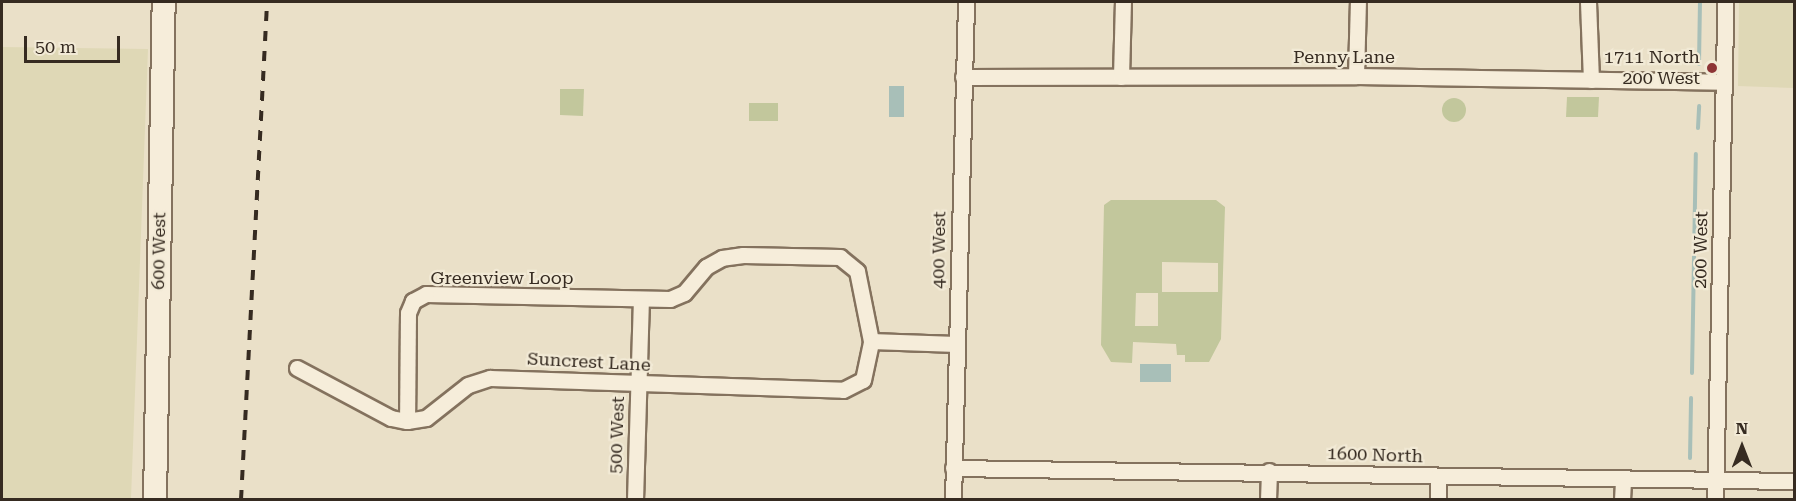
<!DOCTYPE html>
<html>
<head>
<meta charset="utf-8">
<style>
	body { margin:0 }
	#map { position:relative; width:1796px; height:501px; overflow:hidden; background:#eae0c8; font-family:"Roboto Serif",serif }
	div>[style] { position:absolute }
	[style*='--x'] { left:calc(var(--x)*1px); top:calc(var(--y)*1px); width:calc(var(--w)*1px); rotate:calc(var(--a)*1deg) }
	.farmland>* { inset:0; background:#dfd8b6 }
	.green>* { inset:0; background:#c2c79c }
	.round { border-radius:50% }
	.water>* { inset:0; background:#a8bfb8 }
	.stream>* { height:4px; margin:-2px; padding:0 2px; transform-origin:2px; border-radius:2px; background:#a8bfb8 }
	.roads { filter:drop-shadow(2px 0 #84725e) drop-shadow(-2px 0 #84725e) drop-shadow(0 2px #84725e) drop-shadow(0 -2px #84725e) }
	.street>* { height:15px; margin:-7.5px; padding:0 7.5px; transform-origin:7.5px; border-radius:7.5px; background:#f6edda }
	.secondary>* { height:22px; margin:-11px; padding:0 11px; transform-origin:11px; border-radius:11px; background:#f6edda }
	.rail>* { height:4px; margin-top:-2px; transform-origin:0; background:repeating-linear-gradient(90deg,#362b21 0 10px,transparent 0 20px) }
	.dots>* { width:16px; height:16px; translate:-50% -50%; box-sizing:border-box; border:3px solid #f2ead6; border-radius:50% }
	span { translate:-50% -50%; white-space:nowrap; text-align:center; line-height:1.15; -webkit-text-stroke:4.5px #f2ead6; paint-order:stroke }
	.street-label { font-size:18px; color:#362b21 }
	.poi-label { font-size:18px; color:#362b21 }
	.right { translate:-100% -50%; text-align:right }
	.frame { position:absolute; inset:0; border:3px solid #362b21; pointer-events:none }
	.north { position:absolute; left:1712px; top:417px; width:60px; height:60px; -webkit-text-stroke:4px #f2ead6; paint-order:stroke; rotate:0deg; font-size:16px; font-weight:700; line-height:24px; text-align:center; color:#362b21 }
	.north::after { content:''; display:block; margin:auto; width:21px; height:27px; background:#362b21; clip-path:polygon(50% 0,100% 100%,50% 72%,0 100%) }
	.scale { position:absolute; left:24px; top:36px; width:96px; height:27px; box-sizing:border-box; border:3px solid #362b21; border-top:0; padding-left:8px; font-size:18px; line-height:21px; white-space:nowrap; color:#362b21; -webkit-text-stroke:4px #f2ead6; paint-order:stroke }
</style>
</head>
<body>
<div id="map">
	<div class="farmland">
		<i style="clip-path:polygon(1739px 2px,1794px 2px,1794px 88px,1738px 86px)"></i>
		<i style="clip-path:polygon(2px 47px,148px 49px,131px 499px,2px 499px)"></i>
	</div>
	<div class="green">
		<i style="clip-path:polygon(560px 89px,584px 89px,583px 116px,560px 115px)"></i>
		<i style="clip-path:polygon(1567px 97px,1599px 97px,1598px 117px,1566px 117px)"></i>
		<i class="round" style="left:1442px;top:98px;width:24px;height:24px"></i>
		<i style="clip-path:polygon(749px 103px,778px 103px,778px 121px,749px 121px)"></i>
		<i style="clip-path:polygon(evenodd,1111px 200px,1216px 200px,1225px 207px,1221px 339px,1209px 362px,1185px 362px,1185px 355px,1177px 355px,1176px 344px,1133px 342px,1132px 363px,1111px 362px,1101px 345px,1104px 205px,1111px 200px,1162px 262px,1218px 263px,1218px 292px,1162px 292px,1162px 262px,1111px 200px,1136px 293px,1158px 293px,1158px 326px,1135px 326px,1136px 293px)"></i>
	</div>
	<div class="water">
		<i style="clip-path:polygon(889px 86px,904px 86px,904px 117px,889px 117px)"></i>
		<i style="clip-path:polygon(1140px 364px,1171px 364px,1171px 382px,1140px 382px)"></i>
	</div>
	<div class="stream">
		<i style="--x:1699;--y:64;--w:62;--a:-89.1"></i>
		<i style="--x:1698;--y:128;--w:22;--a:-87"></i>
		<i style="--x:1692;--y:373;--w:219;--a:-89"></i>
		<i style="--x:1690;--y:458;--w:60;--a:-89"></i>
	</div>
	<div class="roads">
		<div class="street">
			<i style="--x:1588;--y:2;--w:78;--a:87.8"></i>
			<i style="--x:1356;--y:76;--w:74;--a:-88.5"></i>
			<i style="--x:963;--y:77;--w:393;--a:-0.1"></i>
			<i style="--x:1356;--y:76;--w:367;--a:0.9"></i>
			<i style="--x:1121;--y:77;--w:75;--a:-88.5"></i>
			<i style="--x:871;--y:341;--w:85;--a:2"></i>
			<i style="--x:297;--y:368;--w:106;--a:28"></i>
			<i style="--x:391;--y:418;--w:16;--a:11"></i>
			<i style="--x:407;--y:421;--w:19;--a:-9"></i>
			<i style="--x:426;--y:418;--w:53;--a:-38.2"></i>
			<i style="--x:468;--y:385;--w:23;--a:-18"></i>
			<i style="--x:490;--y:378;--w:353;--a:1.9"></i>
			<i style="--x:843;--y:390;--w:22;--a:-27"></i>
			<i style="--x:863;--y:380;--w:40;--a:-78"></i>
			<i style="--x:871;--y:341;--w:71;--a:-101.3"></i>
			<i style="--x:857;--y:271;--w:22;--a:-141"></i>
			<i style="--x:840;--y:257;--w:97;--a:-178.8"></i>
			<i style="--x:743;--y:255;--w:21;--a:172"></i>
			<i style="--x:722;--y:258;--w:18;--a:151"></i>
			<i style="--x:706;--y:267;--w:34;--a:130"></i>
			<i style="--x:684;--y:293;--w:15;--a:157"></i>
			<i style="--x:670;--y:299;--w:244;--a:-178.8"></i>
			<i style="--x:426;--y:294;--w:15;--a:152"></i>
			<i style="--x:413;--y:301;--w:13;--a:113"></i>
			<i style="--x:408;--y:313;--w:108;--a:90.5"></i>
			<i style="--x:953;--y:468;--w:841;--a:0.89"></i>
			<i style="--x:635;--y:500;--w:201;--a:-88.3"></i>
			<i style="--x:953;--y:500;--w:498;--a:-88.5"></i>
			<i style="--x:1268;--y:500;--w:29;--a:-88"></i>
			<i style="--x:1438;--y:500;--w:24;--a:-90"></i>
			<i style="--x:1622;--y:500;--w:20;--a:-87"></i>
			<i style="--x:1715;--y:500;--w:498;--a:-88.8"></i>
		</div>
		<div class="secondary">
			<i style="--x:155;--y:500;--w:498;--a:-89"></i>
		</div>
	</div>
	<div class="rail">
		<i style="--x:241;--y:500;--w:499;--a:-87"></i>
	</div>
	<div class="dots">
		<i style="left:1712px;top:68px;background:#8d3435"></i>
	</div>
	<div class="street-label">
		<span style="left:1344px;top:57px">Penny Lane</span>
		<span style="left:939px;top:250px;rotate:-89deg">400 West</span>
		<span style="left:1701px;top:250px;rotate:-89deg">200 West</span>
		<span style="left:159px;top:251px;rotate:-89deg">600 West</span>
		<span style="left:502px;top:278px">Greenview Loop</span>
		<span style="left:589px;top:362px;rotate:3deg">Suncrest Lane</span>
		<span style="left:617px;top:435px;rotate:-88deg">500 West</span>
		<span style="left:1375px;top:455px;rotate:2deg">1600 North</span>
	</div>
	<div class="poi-label">
		<span class="right" style="left:1700px;top:68px">1711 North<br>200 West</span>
	</div>
	<div class="frame"></div>
	<div class="north">N</div>
	<div class="scale">50 m</div>
</div>
</body>
</html>
